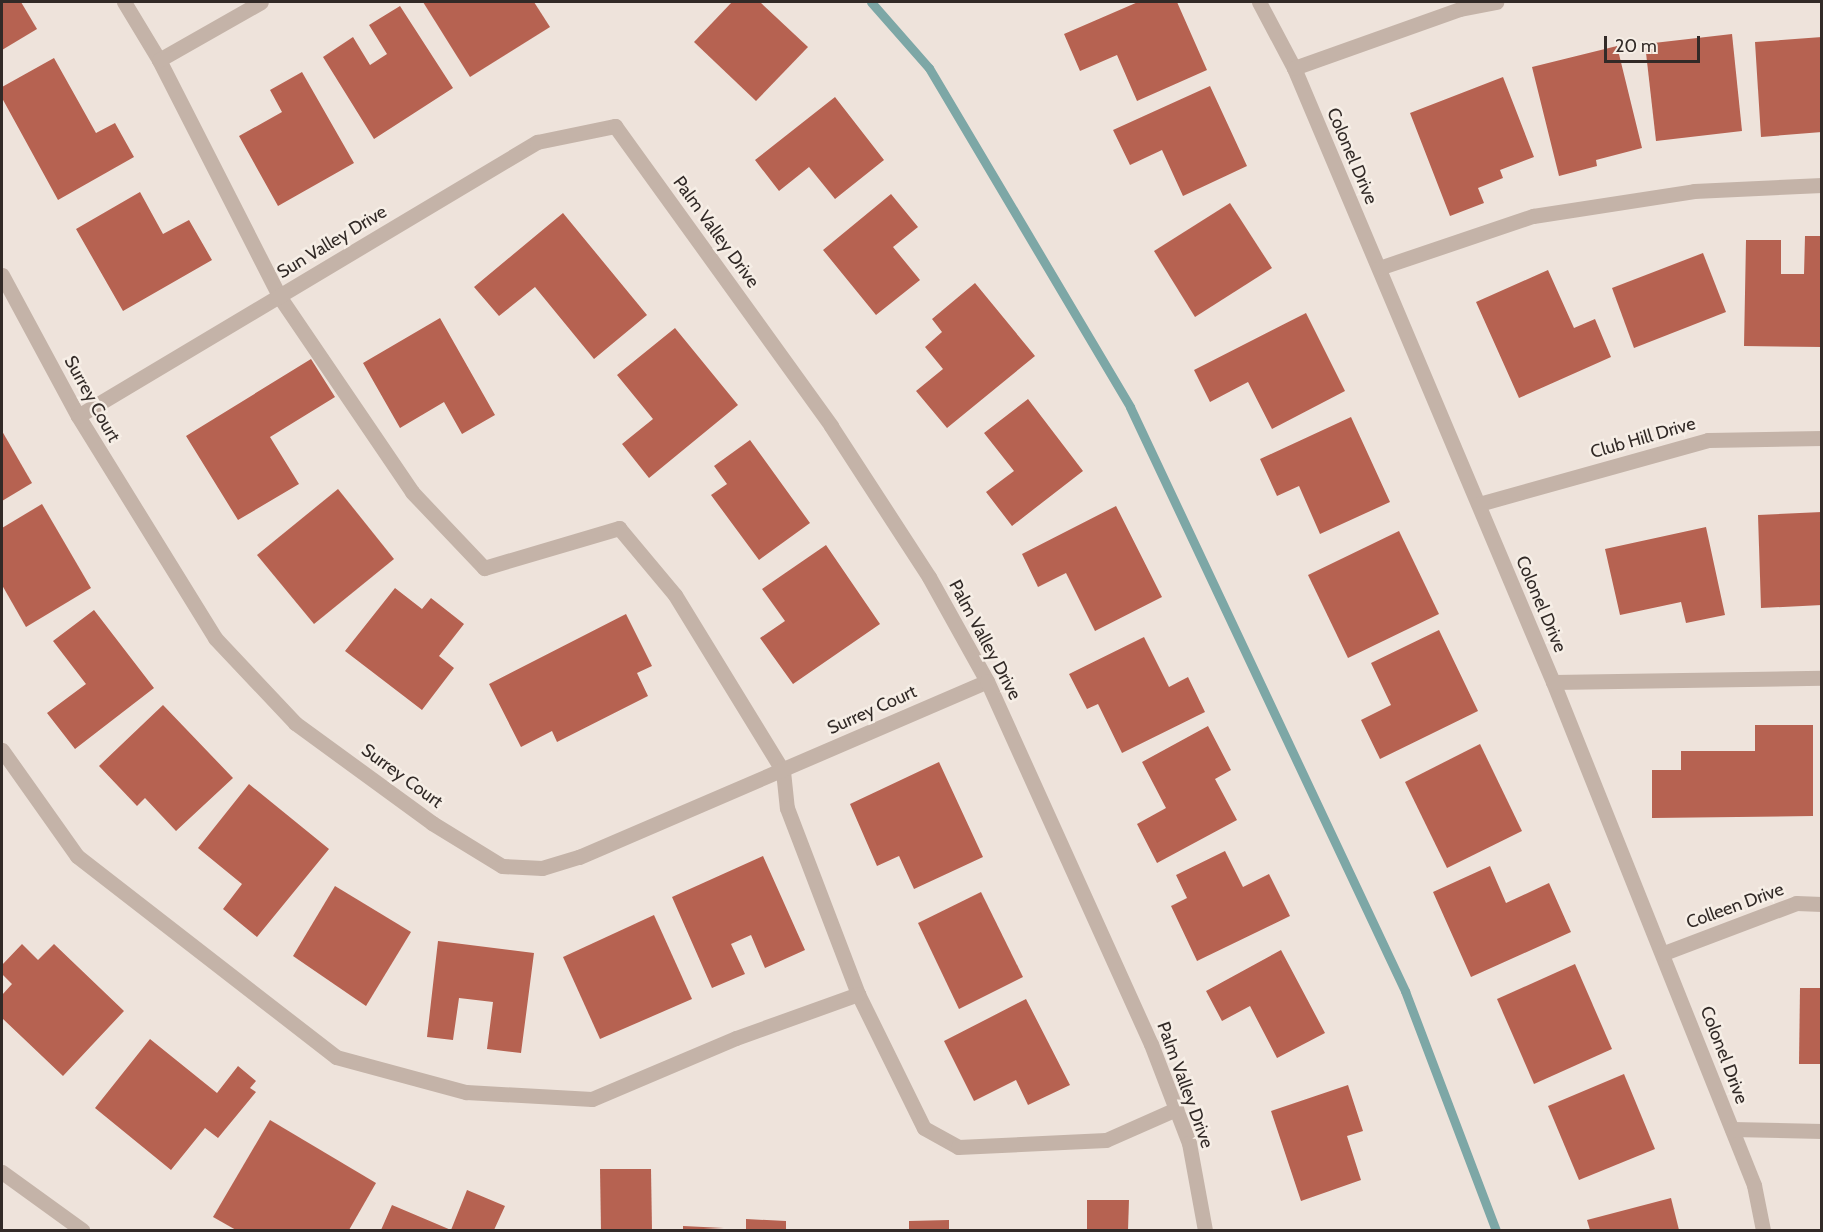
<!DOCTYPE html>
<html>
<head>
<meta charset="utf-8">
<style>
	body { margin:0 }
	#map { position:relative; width:1823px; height:1232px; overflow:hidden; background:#eee3db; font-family:Cabin,sans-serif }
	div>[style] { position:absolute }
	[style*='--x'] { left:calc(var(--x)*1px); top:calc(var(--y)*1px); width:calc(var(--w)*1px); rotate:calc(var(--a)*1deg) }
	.stream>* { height:9px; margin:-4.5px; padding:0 4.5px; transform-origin:4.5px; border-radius:4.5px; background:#7da7a6 }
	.building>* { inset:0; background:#b66251 }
	.minor>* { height:15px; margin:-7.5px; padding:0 7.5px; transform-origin:7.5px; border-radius:7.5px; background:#c4b3a8 }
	span { translate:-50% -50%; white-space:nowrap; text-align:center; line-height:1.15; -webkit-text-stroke:5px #f6eee6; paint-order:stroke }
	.street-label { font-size:18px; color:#322a27 }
	.frame { position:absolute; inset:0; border:3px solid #322a27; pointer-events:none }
	.scale { position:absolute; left:1604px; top:36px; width:96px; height:27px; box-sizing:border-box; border:3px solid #322a27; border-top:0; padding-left:8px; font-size:18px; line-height:21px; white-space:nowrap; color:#322a27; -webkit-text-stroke:4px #f6eee6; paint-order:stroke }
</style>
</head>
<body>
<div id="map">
	<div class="stream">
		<i style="--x:871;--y:2;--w:88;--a:48.7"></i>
		<i style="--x:929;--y:68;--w:394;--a:59.3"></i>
		<i style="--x:1130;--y:407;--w:646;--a:64.78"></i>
		<i style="--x:1405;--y:991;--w:256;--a:69.2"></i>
	</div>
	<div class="building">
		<i style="clip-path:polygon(2px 2px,21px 2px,37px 29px,2px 50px)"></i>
		<i style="clip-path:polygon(423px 2px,534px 2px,550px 27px,470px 77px)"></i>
		<i style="clip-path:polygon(732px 2px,760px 2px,808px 47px,756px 101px,694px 42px)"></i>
		<i style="clip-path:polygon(1138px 2px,1177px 2px,1207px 70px,1137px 101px,1117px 55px,1080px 71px,1064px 34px)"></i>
		<i style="clip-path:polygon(400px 6px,453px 88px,374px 139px,323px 57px,353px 37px,370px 65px,387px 54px,369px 25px)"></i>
		<i style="clip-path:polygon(1732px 34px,1742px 131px,1656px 141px,1645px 44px)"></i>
		<i style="clip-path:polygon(1822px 37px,1822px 132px,1761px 137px,1755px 42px)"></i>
		<i style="clip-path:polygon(1617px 46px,1642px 148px,1596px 160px,1597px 166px,1559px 176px,1532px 67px)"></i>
		<i style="clip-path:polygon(54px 58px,96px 133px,115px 123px,134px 157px,58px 200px,2px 98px,2px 87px)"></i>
		<i style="clip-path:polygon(302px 72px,354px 163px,278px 206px,239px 136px,282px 112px,270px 90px)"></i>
		<i style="clip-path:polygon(1503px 77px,1534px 157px,1500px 170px,1503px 178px,1478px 188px,1484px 203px,1450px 216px,1410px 113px)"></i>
		<i style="clip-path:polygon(1210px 86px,1247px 166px,1183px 196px,1162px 150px,1130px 165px,1113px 130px)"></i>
		<i style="clip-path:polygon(835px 97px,884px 160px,835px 199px,809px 167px,779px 191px,755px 160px)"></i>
		<i style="clip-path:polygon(140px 192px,163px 234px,189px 220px,212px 260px,123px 311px,76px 229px)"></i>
		<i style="clip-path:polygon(891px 194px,918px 227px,893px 247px,920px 280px,876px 315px,823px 250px)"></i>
		<i style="clip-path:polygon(1230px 203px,1272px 268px,1195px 317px,1154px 251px)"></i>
		<i style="clip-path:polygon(563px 213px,647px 315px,594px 359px,535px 287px,499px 316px,474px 287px)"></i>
		<i style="clip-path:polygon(1805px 236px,1822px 236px,1822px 347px,1744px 346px,1746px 240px,1781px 240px,1781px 274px,1804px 274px)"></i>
		<i style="clip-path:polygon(1703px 253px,1726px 312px,1634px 348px,1612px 288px)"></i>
		<i style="clip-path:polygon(1548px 270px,1574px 328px,1595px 319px,1611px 357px,1519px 398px,1476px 302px)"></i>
		<i style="clip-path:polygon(975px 283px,1035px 356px,947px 428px,916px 391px,943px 369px,925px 347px,942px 332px,932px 319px)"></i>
		<i style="clip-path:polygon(1306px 313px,1345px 391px,1272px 429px,1248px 382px,1210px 402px,1194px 370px)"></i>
		<i style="clip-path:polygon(440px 318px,495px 415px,462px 434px,444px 402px,400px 428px,363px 363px)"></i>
		<i style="clip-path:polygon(675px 328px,738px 405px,649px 478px,622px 444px,653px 419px,617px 375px)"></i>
		<i style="clip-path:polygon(311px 359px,335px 397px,270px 437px,299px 484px,238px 520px,186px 436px)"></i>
		<i style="clip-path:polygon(1028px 399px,1083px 471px,1012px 526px,986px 492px,1014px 471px,984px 433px)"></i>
		<i style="clip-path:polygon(1351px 417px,1390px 502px,1320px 534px,1299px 486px,1277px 496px,1260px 459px)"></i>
		<i style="clip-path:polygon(2px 431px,32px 483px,2px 501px)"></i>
		<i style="clip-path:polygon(750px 440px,810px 523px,759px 560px,711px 495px,727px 484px,714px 466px)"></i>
		<i style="clip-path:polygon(338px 489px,394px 559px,314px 624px,257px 555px)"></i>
		<i style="clip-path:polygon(42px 504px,91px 588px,26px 627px,2px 585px,2px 528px)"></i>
		<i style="clip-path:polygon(1116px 506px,1162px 597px,1095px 631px,1066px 573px,1038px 587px,1022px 554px)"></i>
		<i style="clip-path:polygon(1822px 512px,1822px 605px,1761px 608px,1758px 515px)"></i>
		<i style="clip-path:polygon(1706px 527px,1725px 615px,1686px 623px,1681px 602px,1620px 615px,1605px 549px)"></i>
		<i style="clip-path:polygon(1399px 531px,1439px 614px,1348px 658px,1308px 575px)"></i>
		<i style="clip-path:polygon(826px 545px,880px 624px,793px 684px,760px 638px,785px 621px,762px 589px)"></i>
		<i style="clip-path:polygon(395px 588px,422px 609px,431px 598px,464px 624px,439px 656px,454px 668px,422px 710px,345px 651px)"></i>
		<i style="clip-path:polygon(94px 610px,154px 688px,75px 749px,47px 713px,86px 684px,53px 641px)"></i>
		<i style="clip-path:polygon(626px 614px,652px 666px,637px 673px,648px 696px,557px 742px,552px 731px,521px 747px,489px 684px)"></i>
		<i style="clip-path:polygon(1439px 630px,1478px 711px,1380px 759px,1361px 720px,1391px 705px,1371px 663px)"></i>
		<i style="clip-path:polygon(1144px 637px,1169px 687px,1188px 677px,1205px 712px,1122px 753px,1098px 704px,1087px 709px,1069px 674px)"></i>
		<i style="clip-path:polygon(163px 705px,233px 778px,176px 831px,145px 798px,137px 806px,99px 766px)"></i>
		<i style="clip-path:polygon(1755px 725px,1813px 725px,1813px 816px,1652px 818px,1652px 770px,1681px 770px,1681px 751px,1755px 751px)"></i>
		<i style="clip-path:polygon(1208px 726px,1231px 770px,1215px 779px,1237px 820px,1157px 863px,1137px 824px,1166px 808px,1142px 762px)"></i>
		<i style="clip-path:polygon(1480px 744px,1522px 831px,1447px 868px,1405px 782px)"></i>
		<i style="clip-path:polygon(939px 762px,983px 857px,914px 889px,899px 856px,877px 866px,850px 804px)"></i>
		<i style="clip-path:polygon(249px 784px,329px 849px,257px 937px,223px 909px,242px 884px,198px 848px)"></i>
		<i style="clip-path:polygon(1225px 851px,1243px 887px,1269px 874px,1290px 916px,1197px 961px,1171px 906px,1187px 898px,1176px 875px)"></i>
		<i style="clip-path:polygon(763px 856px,805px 950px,765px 968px,751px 935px,731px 944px,745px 974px,712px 988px,672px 897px)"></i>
		<i style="clip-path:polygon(1490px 866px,1506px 903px,1549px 883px,1571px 932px,1471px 977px,1433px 892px)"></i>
		<i style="clip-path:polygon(335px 886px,411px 932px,366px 1006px,293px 956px)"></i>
		<i style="clip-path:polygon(981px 892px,1023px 977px,959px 1009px,918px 923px)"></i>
		<i style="clip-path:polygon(654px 915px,692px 999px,600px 1039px,563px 957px)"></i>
		<i style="clip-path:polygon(438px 941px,534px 953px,521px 1053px,487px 1049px,493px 1002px,459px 998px,453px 1040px,427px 1037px)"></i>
		<i style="clip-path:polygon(22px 944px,38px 960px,54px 944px,124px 1011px,63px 1076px,2px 1018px,2px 995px,12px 984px,2px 974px,2px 965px)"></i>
		<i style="clip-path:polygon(1281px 950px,1325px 1033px,1277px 1058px,1250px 1006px,1222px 1021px,1206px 991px)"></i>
		<i style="clip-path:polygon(1575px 964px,1612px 1049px,1534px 1084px,1497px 999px)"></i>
		<i style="clip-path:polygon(1800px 988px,1822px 988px,1822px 1064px,1799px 1064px)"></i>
		<i style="clip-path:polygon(1026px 999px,1070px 1085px,1028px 1105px,1016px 1080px,974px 1101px,944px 1041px)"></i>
		<i style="clip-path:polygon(150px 1039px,217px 1093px,238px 1066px,256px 1081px,250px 1088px,256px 1092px,218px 1138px,205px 1128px,171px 1170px,95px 1108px)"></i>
		<i style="clip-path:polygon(1624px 1074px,1655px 1149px,1579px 1180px,1548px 1106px)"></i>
		<i style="clip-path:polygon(1348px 1085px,1363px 1131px,1347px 1136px,1361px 1180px,1301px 1201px,1271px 1111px)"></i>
		<i style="clip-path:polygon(270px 1120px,376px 1183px,349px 1230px,236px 1230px,213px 1217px)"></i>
		<i style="clip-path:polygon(600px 1169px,651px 1169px,652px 1230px,601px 1230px)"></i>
		<i style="clip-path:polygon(467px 1190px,505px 1206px,494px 1230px,381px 1230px,392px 1205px,451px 1230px)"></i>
		<i style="clip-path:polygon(1671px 1198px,1679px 1230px,1590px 1230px,1587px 1220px)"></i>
		<i style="clip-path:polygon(1087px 1200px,1129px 1200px,1128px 1230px,1087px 1230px)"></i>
		<i style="clip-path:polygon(746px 1219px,786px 1221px,786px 1230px,746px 1230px)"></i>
		<i style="clip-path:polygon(949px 1220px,949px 1230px,909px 1230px,909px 1221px)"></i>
		<i style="clip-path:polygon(683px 1226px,724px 1228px,683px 1230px)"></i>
	</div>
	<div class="minor">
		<i style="--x:124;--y:2;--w:68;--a:58.9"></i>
		<i style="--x:159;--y:60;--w:265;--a:63"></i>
		<i style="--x:279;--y:296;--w:237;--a:55.8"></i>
		<i style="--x:412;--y:492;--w:105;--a:46.5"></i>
		<i style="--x:484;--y:568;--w:141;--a:-16.5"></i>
		<i style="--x:619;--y:528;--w:87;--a:50.1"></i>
		<i style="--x:675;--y:595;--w:206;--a:58.5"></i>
		<i style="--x:783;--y:771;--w:37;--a:84"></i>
		<i style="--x:787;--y:808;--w:199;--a:69.1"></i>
		<i style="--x:858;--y:994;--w:149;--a:63.8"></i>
		<i style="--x:924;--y:1128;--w:39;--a:29"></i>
		<i style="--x:958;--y:1147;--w:148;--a:-2.7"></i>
		<i style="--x:1106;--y:1140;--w:77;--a:-23.9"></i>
		<i style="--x:1259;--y:2;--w:75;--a:62.1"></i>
		<i style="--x:1294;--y:68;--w:666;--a:67.13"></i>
		<i style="--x:1553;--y:682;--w:542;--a:68.22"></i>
		<i style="--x:1754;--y:1185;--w:46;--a:78.7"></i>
		<i style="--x:159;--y:60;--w:117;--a:-29.6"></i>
		<i style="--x:1294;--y:68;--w:176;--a:-19.6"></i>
		<i style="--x:1460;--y:9;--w:37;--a:-11"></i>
		<i style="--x:1379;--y:268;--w:163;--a:-18.7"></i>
		<i style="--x:1533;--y:216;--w:163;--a:-8.8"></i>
		<i style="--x:1694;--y:191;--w:128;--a:-2.7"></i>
		<i style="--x:2;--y:275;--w:160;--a:61.7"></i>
		<i style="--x:78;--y:416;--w:261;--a:58.3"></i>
		<i style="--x:215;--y:638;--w:117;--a:46.7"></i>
		<i style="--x:295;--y:723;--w:170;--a:36.1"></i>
		<i style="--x:432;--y:823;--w:82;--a:31.6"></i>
		<i style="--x:502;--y:866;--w:40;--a:2.9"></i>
		<i style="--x:542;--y:868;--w:39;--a:-17"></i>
		<i style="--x:579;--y:857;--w:444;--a:-23.3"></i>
		<i style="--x:78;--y:416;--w:535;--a:-30.84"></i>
		<i style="--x:537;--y:142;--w:80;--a:-11.6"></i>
		<i style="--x:615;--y:126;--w:370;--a:54.2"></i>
		<i style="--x:831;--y:426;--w:180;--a:57"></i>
		<i style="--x:929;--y:577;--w:119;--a:60.9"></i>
		<i style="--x:987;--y:681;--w:398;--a:65.7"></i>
		<i style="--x:1151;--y:1044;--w:106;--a:69"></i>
		<i style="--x:1189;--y:1143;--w:88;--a:79.6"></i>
		<i style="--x:1479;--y:504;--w:238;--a:-15.6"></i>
		<i style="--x:1708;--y:440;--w:114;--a:-1"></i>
		<i style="--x:1553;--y:682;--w:269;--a:-0.9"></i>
		<i style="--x:2;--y:750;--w:130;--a:54.7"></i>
		<i style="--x:77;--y:856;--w:328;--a:37.8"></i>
		<i style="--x:336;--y:1057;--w:135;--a:15.1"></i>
		<i style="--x:466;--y:1092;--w:126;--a:3.2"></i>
		<i style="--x:592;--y:1099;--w:156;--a:-23"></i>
		<i style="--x:736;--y:1038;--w:130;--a:-19.8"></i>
		<i style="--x:1664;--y:953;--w:141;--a:-20.7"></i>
		<i style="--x:1796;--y:903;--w:26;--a:2"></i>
		<i style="--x:1732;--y:1129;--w:90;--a:1.3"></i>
		<i style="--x:2;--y:1172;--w:99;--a:35.9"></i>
	</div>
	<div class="street-label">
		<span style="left:1352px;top:156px;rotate:67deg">Colonel Drive</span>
		<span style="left:716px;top:232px;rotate:54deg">Palm Valley Drive</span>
		<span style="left:332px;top:242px;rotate:-31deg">Sun Valley Drive</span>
		<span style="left:92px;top:399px;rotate:61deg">Surrey Court</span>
		<span style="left:1643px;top:438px;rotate:-16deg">Club Hill Drive</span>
		<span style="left:1541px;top:604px;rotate:67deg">Colonel Drive</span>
		<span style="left:985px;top:640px;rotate:62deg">Palm Valley Drive</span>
		<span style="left:872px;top:710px;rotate:-24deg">Surrey Court</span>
		<span style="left:402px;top:776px;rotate:36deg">Surrey Court</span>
		<span style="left:1735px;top:906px;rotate:-20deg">Colleen Drive</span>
		<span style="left:1724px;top:1055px;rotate:69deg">Colonel Drive</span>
		<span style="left:1185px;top:1085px;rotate:70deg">Palm Valley Drive</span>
	</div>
	<div class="frame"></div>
	<div class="scale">20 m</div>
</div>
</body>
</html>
